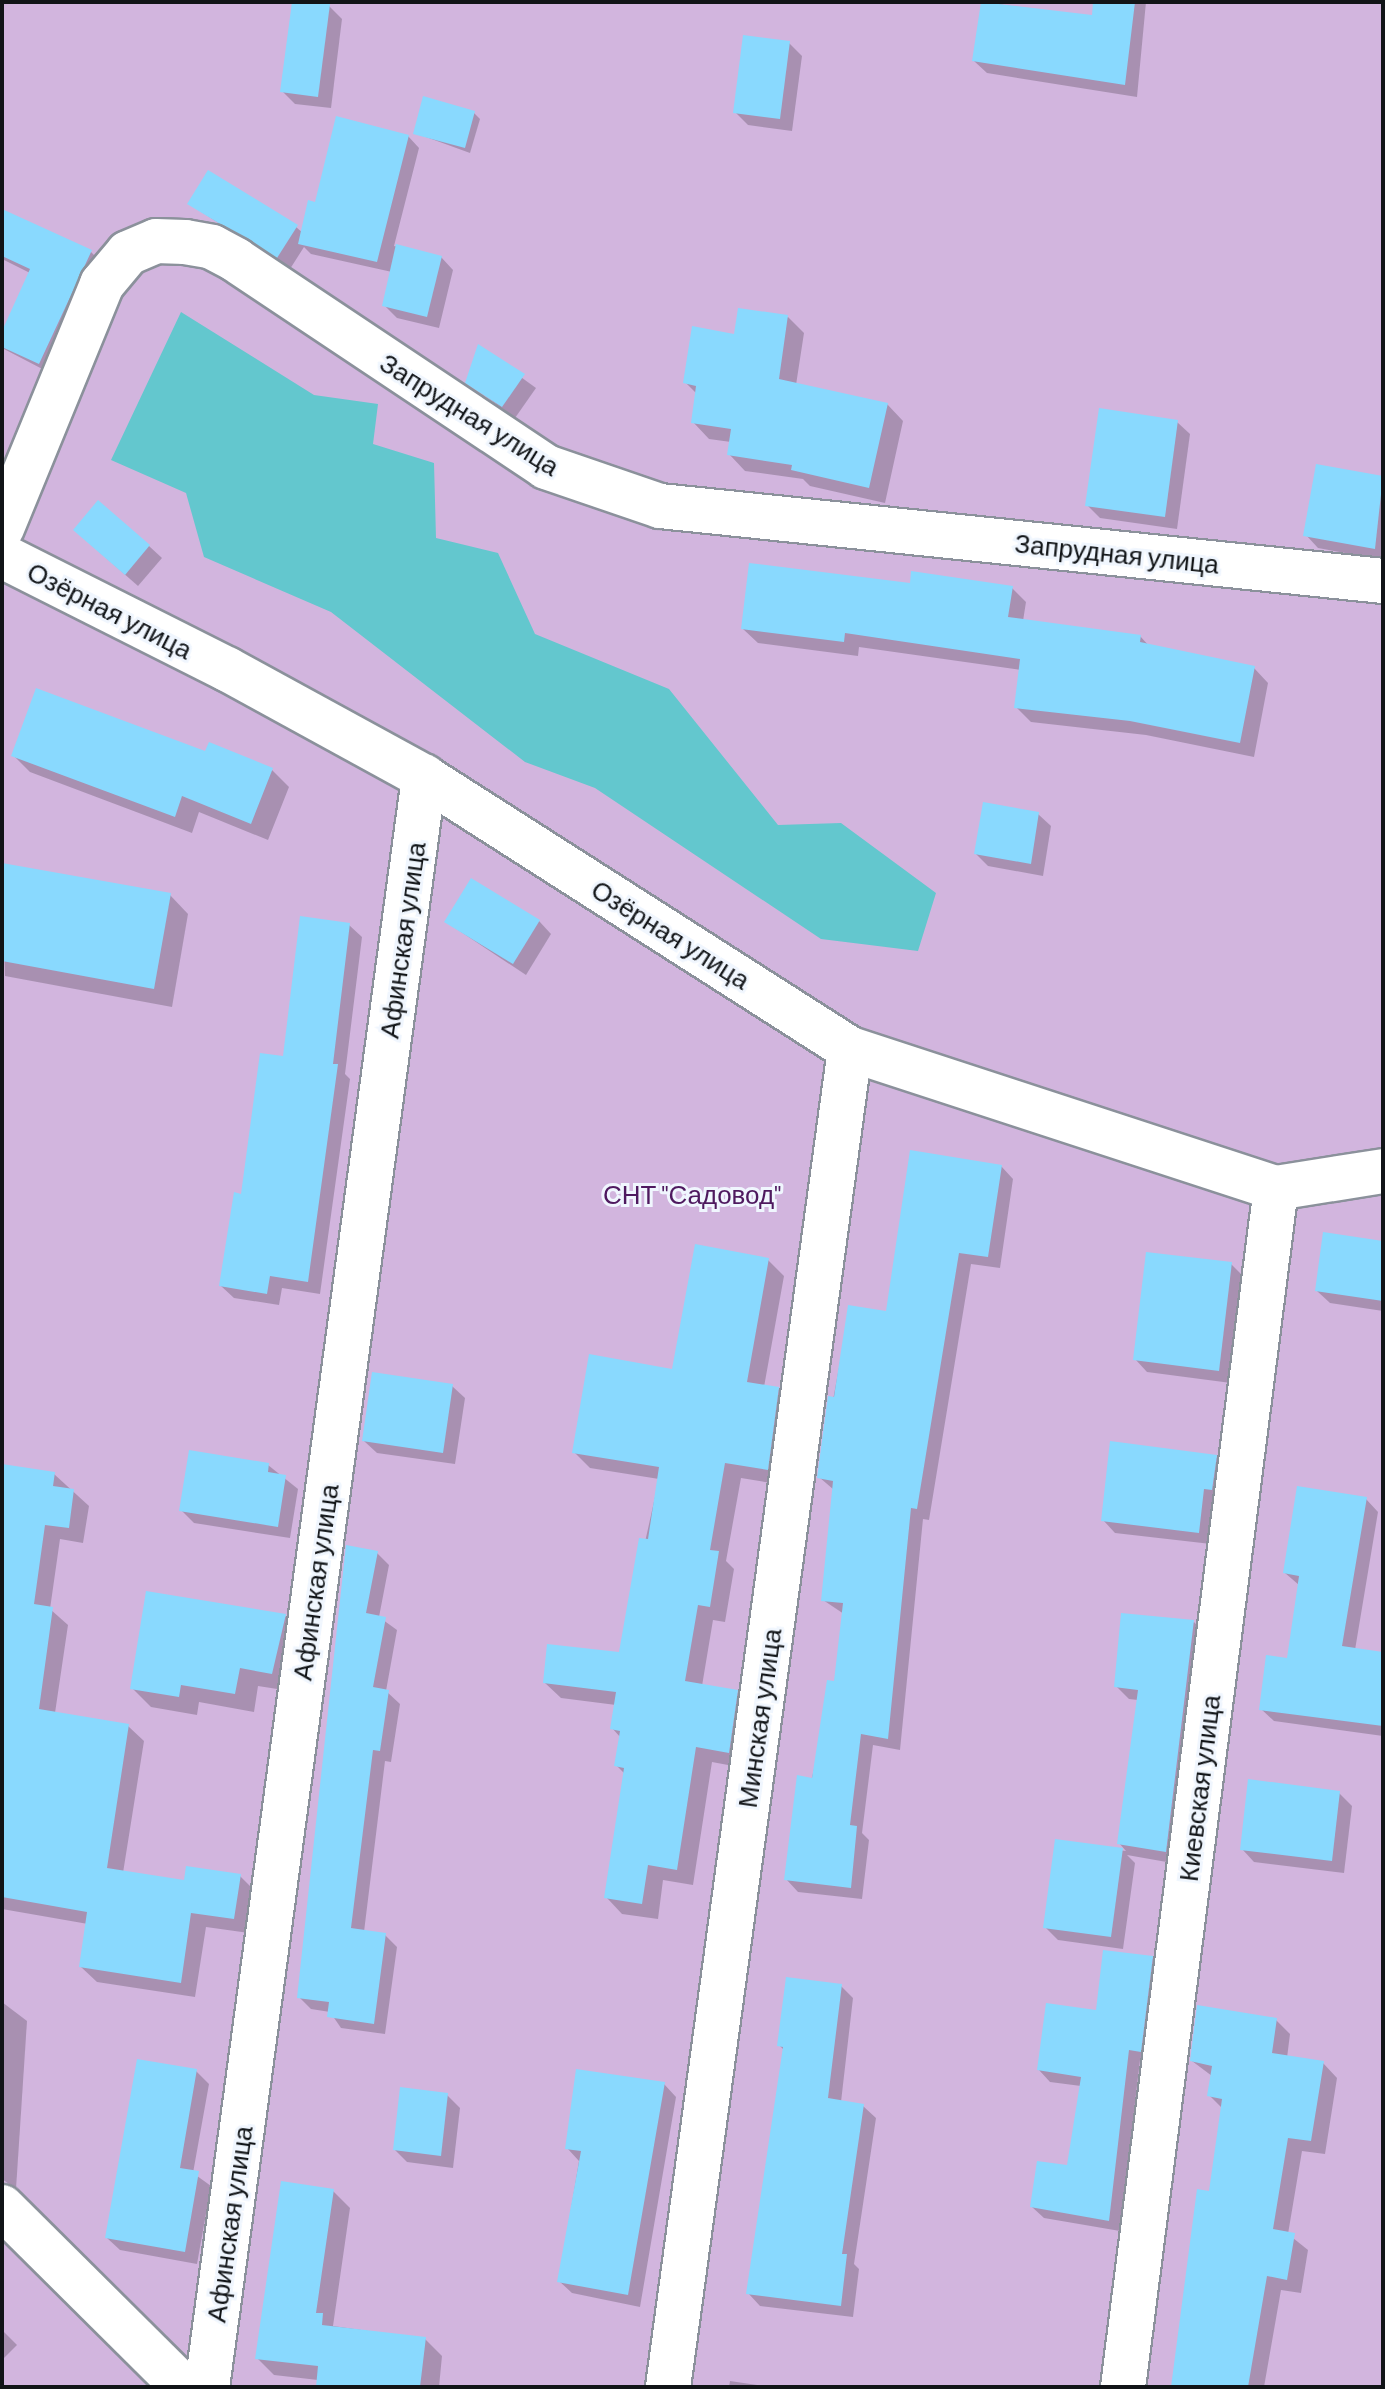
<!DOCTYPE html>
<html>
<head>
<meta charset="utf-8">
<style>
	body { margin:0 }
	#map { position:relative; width:1385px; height:2389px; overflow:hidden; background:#e2e9f3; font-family:Barlow,sans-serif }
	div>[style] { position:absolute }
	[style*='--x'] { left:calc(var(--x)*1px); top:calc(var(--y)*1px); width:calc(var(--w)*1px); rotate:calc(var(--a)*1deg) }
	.green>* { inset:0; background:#d2b5de }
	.water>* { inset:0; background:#63c7ce }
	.shadow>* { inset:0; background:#0003 }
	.building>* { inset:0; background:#89d9fe }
	.roads { filter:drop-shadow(2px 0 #8b919b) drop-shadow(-2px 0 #8b919b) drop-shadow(0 2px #8b919b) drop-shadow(0 -2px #8b919b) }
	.minor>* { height:44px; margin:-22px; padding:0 22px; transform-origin:22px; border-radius:22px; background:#fff }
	span { translate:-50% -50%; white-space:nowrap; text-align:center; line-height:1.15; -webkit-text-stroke:6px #f0f6fe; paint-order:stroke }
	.street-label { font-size:26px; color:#111417 }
	.park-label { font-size:26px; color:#4e195f }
	.frame { position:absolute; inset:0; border:4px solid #111417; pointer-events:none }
</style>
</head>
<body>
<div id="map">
	<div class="green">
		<i style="clip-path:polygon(2px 2px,1383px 2px,1383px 2387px,2px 2387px)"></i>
	</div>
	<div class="water">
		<i style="clip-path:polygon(181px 312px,314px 395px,378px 404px,373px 444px,434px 463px,436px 538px,498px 553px,535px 634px,669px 689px,778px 825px,841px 823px,936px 893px,918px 951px,821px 939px,595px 788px,525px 762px,331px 612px,204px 557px,186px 493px,111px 460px)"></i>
	</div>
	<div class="shadow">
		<i style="clip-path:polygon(294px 2px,329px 6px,342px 19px,331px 108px,295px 104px,282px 91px)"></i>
		<i style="clip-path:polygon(983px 2px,1093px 18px,1095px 2px,1146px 2px,1137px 97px,987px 73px,974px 61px)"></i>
		<i style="clip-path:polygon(789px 43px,802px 56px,792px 131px,748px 125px,735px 112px)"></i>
		<i style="clip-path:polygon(474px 113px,480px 119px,470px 153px,415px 133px)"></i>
		<i style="clip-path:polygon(408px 136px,419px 148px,394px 246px,441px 257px,453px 270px,439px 328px,397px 318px,384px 305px,392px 272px,311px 254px,304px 247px,290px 269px,189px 204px,296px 227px,303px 233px,316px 204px)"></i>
		<i style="clip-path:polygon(2px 232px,91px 252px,101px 262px,50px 373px,2px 348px,2px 335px,30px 273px,2px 259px)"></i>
		<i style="clip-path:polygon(788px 317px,804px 333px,796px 385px,887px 404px,903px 421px,885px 503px,810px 486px,803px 479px,745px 471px,729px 454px,731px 442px,709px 439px,693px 422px,697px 394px,685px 382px)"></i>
		<i style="clip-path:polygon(479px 347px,536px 388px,515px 418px,467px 382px)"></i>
		<i style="clip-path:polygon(1177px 422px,1190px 434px,1177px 529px,1100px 518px,1087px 505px)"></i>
		<i style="clip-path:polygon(1317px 466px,1383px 478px,1383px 560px,1318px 548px,1306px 535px)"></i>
		<i style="clip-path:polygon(89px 543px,149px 546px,162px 558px,138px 586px)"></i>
		<i style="clip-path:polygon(911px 585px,1012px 588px,1026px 602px,1023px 621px,1140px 636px,1150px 647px,1254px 668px,1268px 683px,1254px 757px,1146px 735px,1031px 722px,1016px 707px,1021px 670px,859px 647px,858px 656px,758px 643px,743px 629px)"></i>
		<i style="clip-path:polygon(207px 754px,272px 770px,289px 787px,268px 840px,199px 812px,192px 833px,30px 772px,13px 755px)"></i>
		<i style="clip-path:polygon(1038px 814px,1051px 826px,1043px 876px,988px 866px,976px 854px)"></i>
		<i style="clip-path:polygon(2px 865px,170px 895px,188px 914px,172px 1007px,5px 976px)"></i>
		<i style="clip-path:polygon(539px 921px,551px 934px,526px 975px,446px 922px)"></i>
		<i style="clip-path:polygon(349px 925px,362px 937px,345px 1074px,350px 1079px,320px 1294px,282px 1288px,279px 1305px,234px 1298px,221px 1286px,285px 1059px)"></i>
		<i style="clip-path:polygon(1001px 1166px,1013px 1179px,1000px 1268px,971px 1264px,929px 1520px,923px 1519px,900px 1750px,873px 1745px,862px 1833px,869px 1840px,862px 1899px,798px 1892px,786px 1879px,836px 1683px,844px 1614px,823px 1600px,834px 1490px,819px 1477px,850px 1307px,887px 1313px)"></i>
		<i style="clip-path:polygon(1383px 1243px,1383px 1311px,1330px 1303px,1317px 1291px)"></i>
		<i style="clip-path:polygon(768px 1260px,784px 1276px,764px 1387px,778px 1389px,794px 1405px,783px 1485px,741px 1478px,726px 1561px,734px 1569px,725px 1622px,713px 1620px,702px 1686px,737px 1692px,753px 1708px,744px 1768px,712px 1762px,693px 1885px,663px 1880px,658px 1919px,622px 1914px,607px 1898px,625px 1774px,616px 1765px,621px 1738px,612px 1728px,616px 1705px,561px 1698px,545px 1683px,620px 1655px,659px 1479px,590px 1468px,574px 1452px,674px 1371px)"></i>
		<i style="clip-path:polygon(1231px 1264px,1244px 1277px,1231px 1383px,1147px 1372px,1135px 1359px)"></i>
		<i style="clip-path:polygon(452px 1386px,465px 1398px,455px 1464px,377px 1453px,364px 1441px)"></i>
		<i style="clip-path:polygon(1216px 1457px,1228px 1470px,1211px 1544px,1115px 1533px,1103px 1520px)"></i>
		<i style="clip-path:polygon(268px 1465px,298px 1489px,290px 1538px,194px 1523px,181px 1510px)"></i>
		<i style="clip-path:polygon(2px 1466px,54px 1474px,89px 1506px,83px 1543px,60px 1539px,50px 1609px,68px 1625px,55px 1713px,128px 1726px,144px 1741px,123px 1873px,186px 1882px,240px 1876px,255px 1891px,249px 1933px,206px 1927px,195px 1997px,97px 1982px,81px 1967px,88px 1924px,2px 1909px)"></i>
		<i style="clip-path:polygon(1366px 1499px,1378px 1512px,1355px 1650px,1383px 1654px,1383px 1736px,1274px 1721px,1261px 1709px,1289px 1660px,1299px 1585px,1285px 1573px)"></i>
		<i style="clip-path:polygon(347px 1548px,377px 1553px,389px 1565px,379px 1617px,397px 1630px,386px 1691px,400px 1704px,391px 1762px,385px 1761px,364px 1932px,385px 1935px,397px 1947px,385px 2034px,341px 2028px,330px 2012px,311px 2009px,299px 1997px)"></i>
		<i style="clip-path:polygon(285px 1616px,304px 1635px,290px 1691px,258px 1686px,254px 1712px,199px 1702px,197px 1715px,151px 1707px,132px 1688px)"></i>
		<i style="clip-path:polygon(1194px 1622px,1206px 1635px,1178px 1864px,1127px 1855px,1135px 1863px,1123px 1949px,1058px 1940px,1045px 1927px,1057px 1842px,1126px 1851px,1119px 1843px,1138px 1700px,1129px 1699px,1116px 1686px)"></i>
		<i style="clip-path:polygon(1339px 1793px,1352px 1806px,1344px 1873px,1254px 1862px,1242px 1849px)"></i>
		<i style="clip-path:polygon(1152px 1958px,1164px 1970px,1152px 2063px,1140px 2060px,1120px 2231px,1044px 2218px,1032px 2207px,1068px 2167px,1081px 2086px,1050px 2082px,1039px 2070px)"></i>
		<i style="clip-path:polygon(841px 1986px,853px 1998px,841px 2102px,863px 2106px,876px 2118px,854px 2264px,859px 2269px,853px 2317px,760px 2306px,748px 2293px,785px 2051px,779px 2045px)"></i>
		<i style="clip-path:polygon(2px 2002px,27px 2021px,16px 2189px,2px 2179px)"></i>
		<i style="clip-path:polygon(1276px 2020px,1290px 2034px,1287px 2058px,1323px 2063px,1337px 2078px,1325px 2154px,1302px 2151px,1288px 2234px,1308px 2250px,1301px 2293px,1281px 2290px,1264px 2387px,1173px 2387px,1199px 2192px,1211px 2193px,1222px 2108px,1209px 2095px,1212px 2076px,1192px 2061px)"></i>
		<i style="clip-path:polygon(196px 2071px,209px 2084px,193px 2173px,211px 2186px,197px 2264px,120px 2250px,107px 2238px)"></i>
		<i style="clip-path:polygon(664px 2084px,676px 2097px,640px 2307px,572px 2293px,559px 2281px,579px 2161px,567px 2148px)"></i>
		<i style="clip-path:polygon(447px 2095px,460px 2108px,453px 2168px,407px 2162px,395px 2150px)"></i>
		<i style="clip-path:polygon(333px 2191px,350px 2208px,333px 2326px,425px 2339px,442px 2356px,439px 2387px,318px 2387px,318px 2380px,274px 2375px,257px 2358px)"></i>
		<i style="clip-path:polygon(2px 2330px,17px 2345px,2px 2360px)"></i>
		<i style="clip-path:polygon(730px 2381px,771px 2387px,729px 2387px)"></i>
	</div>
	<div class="building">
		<i style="clip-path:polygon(292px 2px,330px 4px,318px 97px,280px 92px)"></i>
		<i style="clip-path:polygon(981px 2px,1092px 15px,1093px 2px,1135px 2px,1125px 85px,972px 61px)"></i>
		<i style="clip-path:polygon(743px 35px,790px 41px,780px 119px,733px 113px)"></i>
		<i style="clip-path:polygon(423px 96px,475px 111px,465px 148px,413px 134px)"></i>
		<i style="clip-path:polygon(336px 116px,409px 135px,377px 262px,298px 244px,308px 200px,315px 202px)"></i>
		<i style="clip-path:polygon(208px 170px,298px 225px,277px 258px,187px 204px)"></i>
		<i style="clip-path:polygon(2px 209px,92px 250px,39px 364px,2px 347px,2px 331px,30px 269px,2px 256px)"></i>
		<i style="clip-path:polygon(396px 244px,442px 256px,427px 317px,382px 306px)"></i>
		<i style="clip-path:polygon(738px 308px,788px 315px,779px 379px,888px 403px,869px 488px,791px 470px,792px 465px,727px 455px,731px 429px,691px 423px,696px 386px,683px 383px,692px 326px,734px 334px)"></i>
		<i style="clip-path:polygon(478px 344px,525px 374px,502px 407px,465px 383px)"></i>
		<i style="clip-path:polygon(1099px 408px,1178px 420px,1165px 517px,1085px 506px)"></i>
		<i style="clip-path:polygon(1316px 464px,1383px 476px,1375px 549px,1303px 536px)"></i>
		<i style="clip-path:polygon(98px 500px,150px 545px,125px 575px,73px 530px)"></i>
		<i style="clip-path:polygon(749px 563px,910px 583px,911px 571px,1013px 586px,1008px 617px,1141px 635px,1140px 642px,1255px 666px,1240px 743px,1130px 721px,1014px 708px,1020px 659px,845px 633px,844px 642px,741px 629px)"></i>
		<i style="clip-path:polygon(36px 688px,205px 751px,209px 742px,273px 768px,251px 824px,182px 796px,175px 817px,11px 756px)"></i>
		<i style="clip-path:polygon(983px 802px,1039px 812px,1031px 864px,974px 854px)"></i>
		<i style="clip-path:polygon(2px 863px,171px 893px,154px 989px,2px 961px)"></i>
		<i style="clip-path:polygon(471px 878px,540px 920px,513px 964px,444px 922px)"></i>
		<i style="clip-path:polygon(300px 916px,350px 923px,333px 1064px,338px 1064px,308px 1282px,270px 1276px,267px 1294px,219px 1286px,234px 1192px,241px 1194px,260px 1053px,283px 1056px)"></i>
		<i style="clip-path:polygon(910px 1150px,1002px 1165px,988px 1257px,959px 1253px,917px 1509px,911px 1508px,888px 1739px,861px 1734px,850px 1825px,857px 1826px,851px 1888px,784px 1880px,797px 1775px,812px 1778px,827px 1680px,834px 1681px,843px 1603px,821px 1601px,833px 1481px,817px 1478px,828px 1396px,834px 1397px,848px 1305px,886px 1311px)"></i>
		<i style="clip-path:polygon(1323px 1232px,1383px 1241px,1383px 1301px,1315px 1291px)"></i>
		<i style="clip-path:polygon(695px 1244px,769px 1258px,747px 1382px,779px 1387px,768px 1470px,725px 1463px,710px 1550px,719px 1551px,710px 1607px,698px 1605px,685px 1681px,738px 1690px,729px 1753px,696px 1747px,677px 1870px,648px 1865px,642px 1904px,604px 1898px,624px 1768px,614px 1766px,620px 1731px,610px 1729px,616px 1692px,543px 1683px,547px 1644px,619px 1652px,639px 1538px,648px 1539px,659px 1467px,572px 1453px,589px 1354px,672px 1369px)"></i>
		<i style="clip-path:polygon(1146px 1252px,1232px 1262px,1219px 1371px,1133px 1360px)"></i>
		<i style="clip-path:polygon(372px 1372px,453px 1384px,443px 1453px,362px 1441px)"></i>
		<i style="clip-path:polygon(1110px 1441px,1217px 1455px,1212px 1490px,1204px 1489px,1199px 1533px,1101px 1521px)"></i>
		<i style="clip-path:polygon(189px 1450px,269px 1463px,268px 1472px,286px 1475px,278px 1527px,179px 1511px)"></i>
		<i style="clip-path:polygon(2px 1464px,55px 1472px,53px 1486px,74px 1489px,69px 1528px,45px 1525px,34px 1604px,53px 1607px,39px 1709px,129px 1724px,107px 1868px,184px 1880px,186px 1866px,241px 1874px,234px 1919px,191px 1913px,181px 1983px,79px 1967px,87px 1912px,2px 1897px)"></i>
		<i style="clip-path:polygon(1297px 1486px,1367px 1497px,1342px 1646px,1383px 1652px,1383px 1726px,1259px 1710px,1266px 1655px,1287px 1658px,1299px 1576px,1283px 1573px)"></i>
		<i style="clip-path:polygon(346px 1545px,378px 1551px,366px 1613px,386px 1617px,373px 1687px,389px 1690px,380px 1751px,373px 1750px,351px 1928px,386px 1933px,374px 2024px,327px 2017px,329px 2002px,297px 1998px)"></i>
		<i style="clip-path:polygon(146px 1591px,286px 1614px,272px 1674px,240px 1668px,235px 1694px,181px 1685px,179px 1697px,130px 1689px)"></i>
		<i style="clip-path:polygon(1121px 1613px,1194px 1620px,1166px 1852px,1117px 1844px,1138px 1690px,1114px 1687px)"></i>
		<i style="clip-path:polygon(1248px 1779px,1340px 1791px,1332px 1861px,1240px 1850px)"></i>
		<i style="clip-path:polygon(1055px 1839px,1123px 1848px,1111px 1937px,1043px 1928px)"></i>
		<i style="clip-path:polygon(1103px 1950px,1153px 1956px,1141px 2052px,1129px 2050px,1109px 2221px,1030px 2207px,1037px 2161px,1067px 2165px,1081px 2077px,1037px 2070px,1046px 2003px,1096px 2010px)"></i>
		<i style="clip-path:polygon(786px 1977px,842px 1984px,828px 2098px,864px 2104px,842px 2254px,847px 2254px,841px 2306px,746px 2294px,783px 2047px,777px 2046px)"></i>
		<i style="clip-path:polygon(1197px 2005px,1277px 2018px,1272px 2053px,1324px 2061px,1311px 2141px,1288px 2138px,1273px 2229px,1295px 2233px,1287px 2280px,1267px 2276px,1248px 2387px,1171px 2387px,1197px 2189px,1209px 2191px,1222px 2099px,1207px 2096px,1212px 2066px,1190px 2061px)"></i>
		<i style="clip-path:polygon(137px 2059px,197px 2069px,180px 2168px,199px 2171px,185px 2252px,105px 2238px)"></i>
		<i style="clip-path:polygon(576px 2069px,665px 2082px,628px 2295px,557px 2282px,581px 2151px,565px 2149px)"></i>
		<i style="clip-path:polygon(400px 2087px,448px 2093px,441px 2156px,393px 2150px)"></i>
		<i style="clip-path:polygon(281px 2181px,334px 2189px,316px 2313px,323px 2313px,322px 2325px,426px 2337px,420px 2387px,316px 2387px,318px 2366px,255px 2359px)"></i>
	</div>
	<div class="roads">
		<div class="minor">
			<i style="--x:2;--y:528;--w:264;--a:-67.7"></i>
			<i style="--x:102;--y:284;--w:40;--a:-50"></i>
			<i style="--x:128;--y:253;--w:30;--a:-23"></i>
			<i style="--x:156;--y:241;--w:29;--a:2"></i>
			<i style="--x:185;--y:242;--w:27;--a:10"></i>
			<i style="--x:212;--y:247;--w:27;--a:28"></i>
			<i style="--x:236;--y:260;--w:373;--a:33.7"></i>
			<i style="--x:546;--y:467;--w:120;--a:18.9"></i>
			<i style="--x:660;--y:506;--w:727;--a:5.92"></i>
			<i style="--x:2;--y:556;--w:252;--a:26.7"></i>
			<i style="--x:227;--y:669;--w:225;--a:28.7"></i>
			<i style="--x:424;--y:777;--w:505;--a:32.56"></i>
			<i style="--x:850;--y:1049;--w:448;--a:18.1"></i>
			<i style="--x:1276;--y:1188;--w:108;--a:-9"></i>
			<i style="--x:2;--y:2207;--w:255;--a:44.8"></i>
			<i style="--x:207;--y:2387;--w:1625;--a:-82.32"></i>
			<i style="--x:668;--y:2387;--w:1350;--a:-82.25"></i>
			<i style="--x:1123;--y:2387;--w:1209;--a:-82.73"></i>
		</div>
	</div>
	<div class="street-label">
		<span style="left:470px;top:414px;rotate:32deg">Запрудная улица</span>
		<span style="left:1117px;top:553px;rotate:6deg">Запрудная улица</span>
		<span style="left:110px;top:610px;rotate:27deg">Озёрная улица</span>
		<span style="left:671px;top:934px;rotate:32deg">Озёрная улица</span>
		<span style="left:402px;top:940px;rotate:-82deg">Афинская улица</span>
		<span style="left:315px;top:1582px;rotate:-82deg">Афинская улица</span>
		<span style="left:759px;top:1718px;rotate:-82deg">Минская улица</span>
		<span style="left:1199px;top:1788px;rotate:-83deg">Киевская улица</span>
		<span style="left:229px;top:2224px;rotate:-82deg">Афинская улица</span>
	</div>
	<div class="park-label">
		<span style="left:692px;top:1194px">СНТ "Садовод"</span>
	</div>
	<div class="frame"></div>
</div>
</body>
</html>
